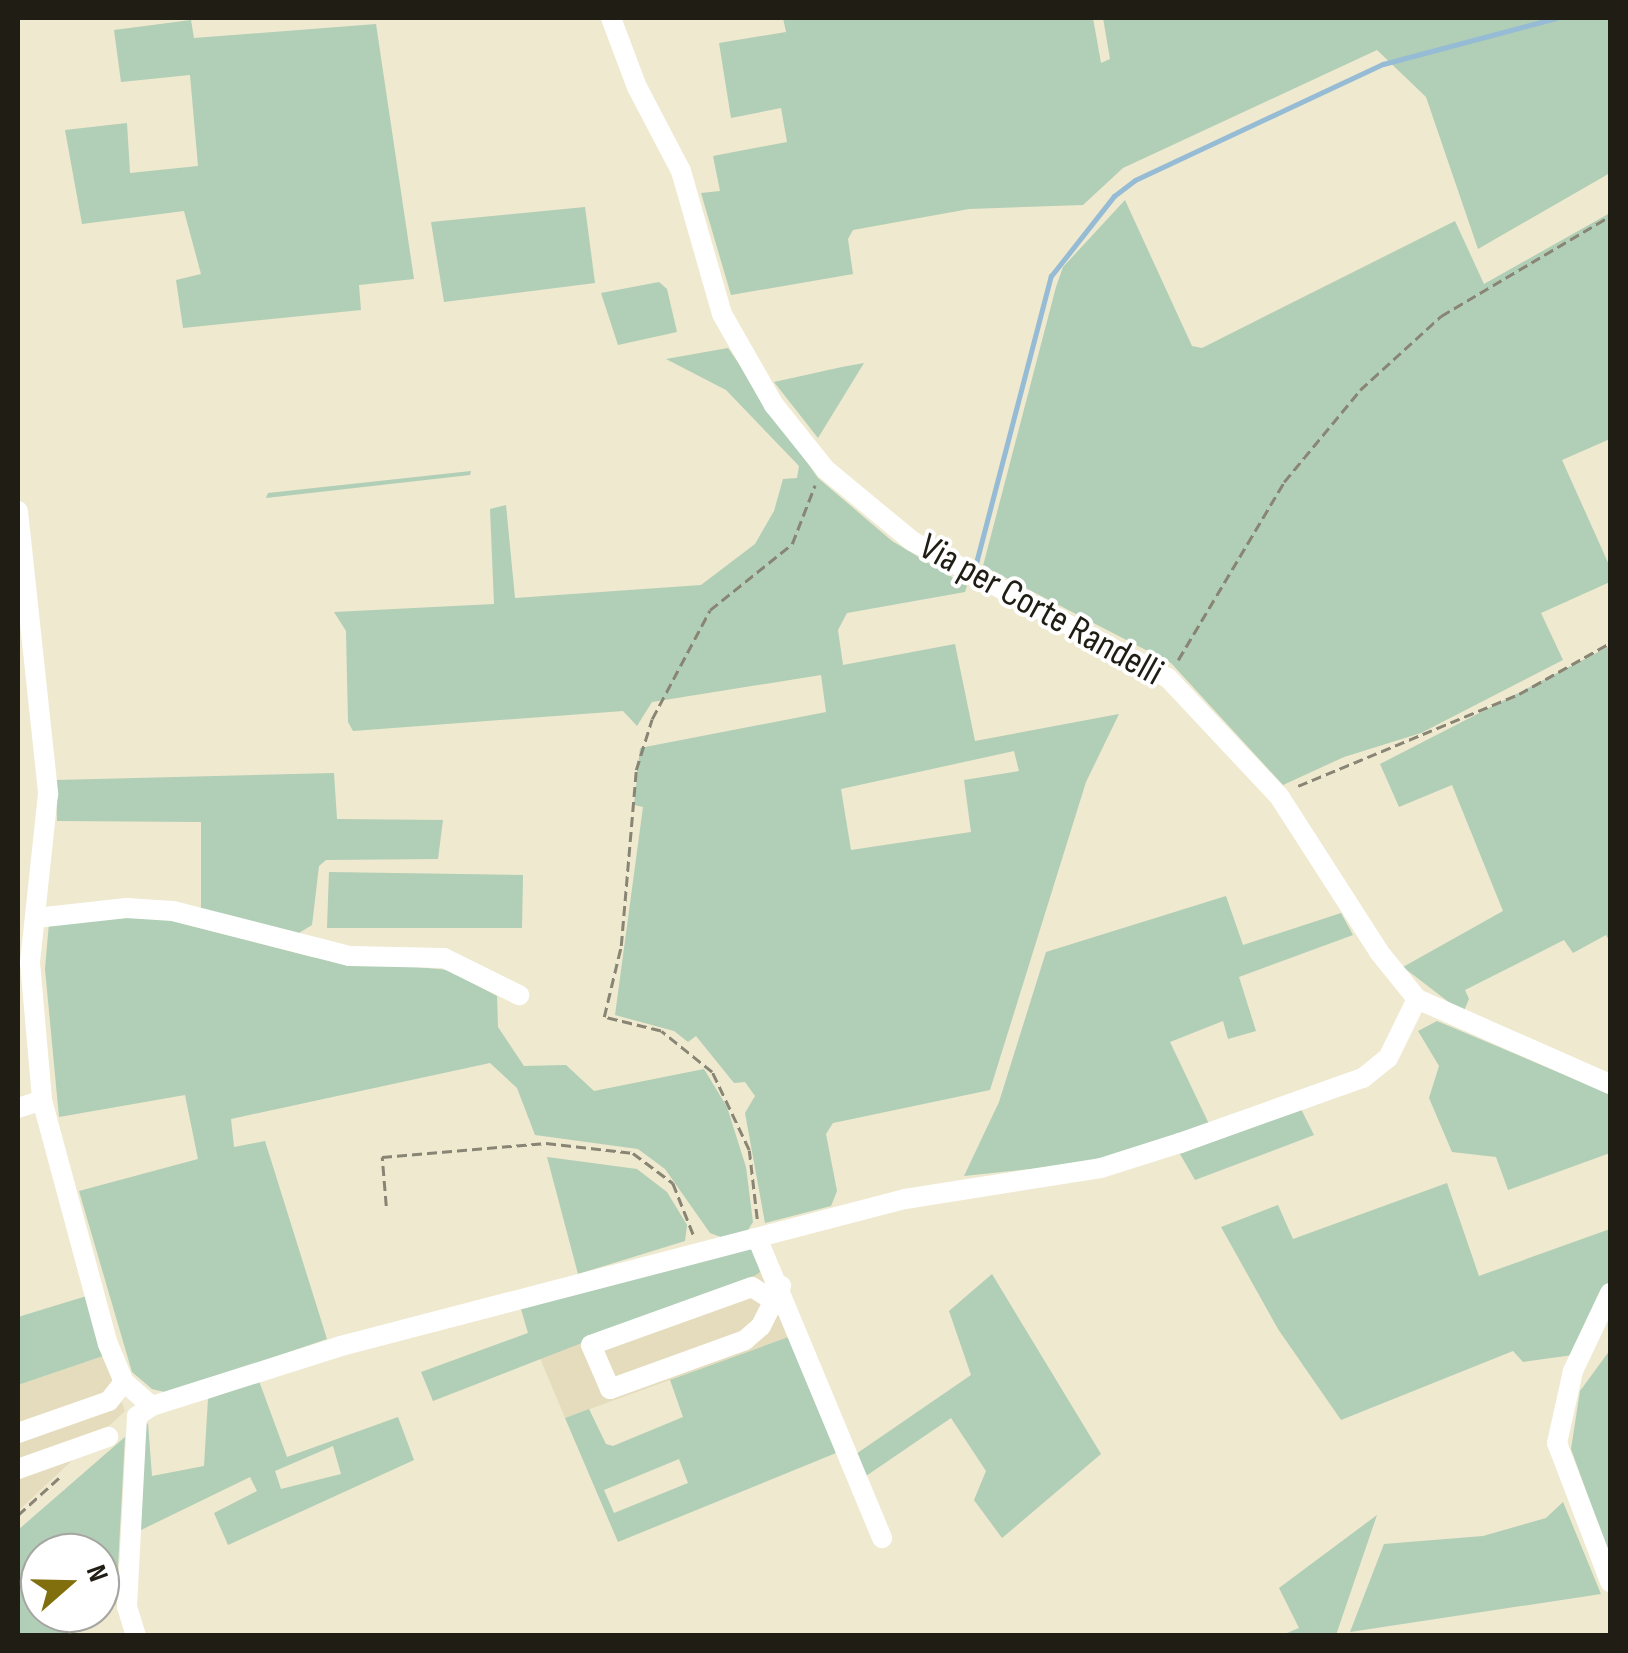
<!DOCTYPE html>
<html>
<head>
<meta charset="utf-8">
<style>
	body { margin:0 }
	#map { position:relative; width:1628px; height:1653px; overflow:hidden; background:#eee9cf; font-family:"Sofia Sans Condensed",sans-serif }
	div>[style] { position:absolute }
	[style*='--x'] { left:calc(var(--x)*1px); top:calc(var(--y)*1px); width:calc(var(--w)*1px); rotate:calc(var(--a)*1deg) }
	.built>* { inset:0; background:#e4dcbc }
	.green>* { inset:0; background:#b1ceb6 }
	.stream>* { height:5px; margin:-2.5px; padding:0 2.5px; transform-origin:2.5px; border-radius:2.5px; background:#96bbd4 }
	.path>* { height:2.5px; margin-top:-1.25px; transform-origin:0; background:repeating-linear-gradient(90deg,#898574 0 10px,transparent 0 15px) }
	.minor>* { height:20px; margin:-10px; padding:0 10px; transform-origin:10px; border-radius:10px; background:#fff }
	span { translate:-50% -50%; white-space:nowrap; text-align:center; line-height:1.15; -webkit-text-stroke:8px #fff; paint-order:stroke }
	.street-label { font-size:38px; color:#1f1d14 }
	.frame { position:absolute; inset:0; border:20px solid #1f1d14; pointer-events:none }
	.north { position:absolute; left:20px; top:1533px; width:100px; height:100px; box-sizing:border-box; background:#fff; border:2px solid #a5a5a1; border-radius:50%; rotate:70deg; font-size:28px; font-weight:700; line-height:40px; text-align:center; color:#1f1d14 }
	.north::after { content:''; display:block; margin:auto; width:35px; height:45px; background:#816f0e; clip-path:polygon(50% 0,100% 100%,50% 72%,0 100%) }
</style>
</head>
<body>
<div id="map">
	<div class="built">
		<i style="clip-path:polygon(768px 1266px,794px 1335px,565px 1418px,540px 1358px)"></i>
		<i style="clip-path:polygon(106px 1355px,125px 1411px,18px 1511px,18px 1385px)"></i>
	</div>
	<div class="green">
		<i style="clip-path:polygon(783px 18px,1093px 18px,1101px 63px,1110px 59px,1103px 18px,1610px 18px,1610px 173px,1478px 249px,1426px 97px,1377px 50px,1123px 168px,1083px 205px,969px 209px,853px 230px,848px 239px,853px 274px,731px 295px,701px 193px,720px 191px,713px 156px,787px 142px,781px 108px,731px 118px,719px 43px,786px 32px)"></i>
		<i style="clip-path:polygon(191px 20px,194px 38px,376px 24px,414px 279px,359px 285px,361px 310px,183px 328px,176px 280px,201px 274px,184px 211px,82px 224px,65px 130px,127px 123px,130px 173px,198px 166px,190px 75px,121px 82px,114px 30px)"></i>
		<i style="clip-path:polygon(1125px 200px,1192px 346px,1202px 348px,1455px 221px,1484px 284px,1610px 213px,1610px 439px,1562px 460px,1610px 567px,1610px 582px,1541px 613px,1563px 660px,1421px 733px,1344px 757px,1283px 785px,1171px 663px,983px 566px,1056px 287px,1063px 267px)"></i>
		<i style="clip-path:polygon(585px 207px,595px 283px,444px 302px,431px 222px)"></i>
		<i style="clip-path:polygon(659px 282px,667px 289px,677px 332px,618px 345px,601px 293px)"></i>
		<i style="clip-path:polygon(evenodd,728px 348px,818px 478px,892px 541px,967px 586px,965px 592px,847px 613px,838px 630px,843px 665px,955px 644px,975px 741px,1119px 714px,1086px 782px,990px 1090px,833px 1123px,826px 1134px,837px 1191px,831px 1206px,765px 1223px,745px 1113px,755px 1096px,745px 1082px,734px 1083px,696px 1036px,688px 1042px,674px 1031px,615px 1015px,643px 807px,634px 805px,640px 748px,826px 712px,821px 675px,652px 702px,637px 726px,623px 711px,353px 731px,348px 722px,346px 631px,334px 612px,494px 604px,490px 509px,506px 505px,515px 598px,701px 585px,755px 544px,774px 511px,783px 479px,797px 478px,799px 466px,726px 390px,666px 359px,728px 348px,1014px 751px,1019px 771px,964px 780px,971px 832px,851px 850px,841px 789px,1014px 751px)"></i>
		<i style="clip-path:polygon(864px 363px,818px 438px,774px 382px,842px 367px)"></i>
		<i style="clip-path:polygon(471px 471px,470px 475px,266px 498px,268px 493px)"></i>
		<i style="clip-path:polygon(1610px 646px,1610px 942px,1606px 935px,1573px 953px,1564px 940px,1465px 990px,1469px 999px,1463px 1013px,1403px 967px,1503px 911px,1452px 785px,1399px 807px,1380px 764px)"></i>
		<i style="clip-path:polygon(334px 773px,337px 819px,443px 820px,438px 859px,326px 860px,319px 866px,312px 925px,294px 936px,201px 909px,201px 822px,57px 821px,56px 780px)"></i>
		<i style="clip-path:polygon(329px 872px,523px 875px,522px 928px,327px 928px)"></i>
		<i style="clip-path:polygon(1226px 896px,1243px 945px,1341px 913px,1353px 935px,1239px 977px,1256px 1031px,1228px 1039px,1223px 1021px,1170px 1042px,1209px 1124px,1095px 1162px,964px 1176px,999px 1102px,1046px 952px)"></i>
		<i style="clip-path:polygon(153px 916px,312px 957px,448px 970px,497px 996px,498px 1027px,524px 1066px,566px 1065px,594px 1091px,704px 1069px,727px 1107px,746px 1167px,753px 1222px,744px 1236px,729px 1240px,710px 1233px,665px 1169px,638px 1149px,535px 1135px,517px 1088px,490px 1063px,231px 1119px,234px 1147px,265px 1141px,327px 1339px,169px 1393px,152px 1389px,132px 1372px,79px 1191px,198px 1159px,185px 1095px,59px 1117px,45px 969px,49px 923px)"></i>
		<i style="clip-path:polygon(1437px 1021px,1610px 1094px,1610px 1153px,1508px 1190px,1496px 1157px,1452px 1152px,1429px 1098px,1439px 1066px,1418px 1031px)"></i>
		<i style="clip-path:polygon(1301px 1109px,1314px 1135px,1195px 1180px,1180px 1154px)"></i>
		<i style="clip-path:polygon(547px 1157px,637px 1169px,667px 1192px,687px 1225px,685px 1241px,578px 1274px)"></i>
		<i style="clip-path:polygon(1447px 1183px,1479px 1276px,1610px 1229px,1610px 1282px,1573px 1355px,1523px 1362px,1513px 1351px,1341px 1420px,1278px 1329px,1221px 1227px,1278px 1205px,1293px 1239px)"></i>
		<i style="clip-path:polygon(752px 1246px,768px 1266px,756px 1275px,433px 1401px,421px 1372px,528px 1333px,521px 1309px)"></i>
		<i style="clip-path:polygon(992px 1274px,1101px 1454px,1002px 1538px,974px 1500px,986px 1471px,951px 1418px,863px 1478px,856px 1454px,971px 1375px,949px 1311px)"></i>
		<i style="clip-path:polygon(90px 1295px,106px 1355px,18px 1385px,18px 1317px)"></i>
		<i style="clip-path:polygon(evenodd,794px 1335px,836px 1453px,618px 1542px,565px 1418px,589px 1409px,606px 1444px,613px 1446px,683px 1417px,670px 1380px,794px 1335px,679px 1459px,688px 1483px,614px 1513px,604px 1490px,679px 1459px)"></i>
		<i style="clip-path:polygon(1610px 1350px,1610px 1557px,1571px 1449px,1580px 1391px)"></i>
		<i style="clip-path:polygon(evenodd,259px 1381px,287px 1457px,398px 1417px,414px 1460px,228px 1545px,214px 1513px,257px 1491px,250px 1477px,139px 1531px,140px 1431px,148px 1423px,152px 1476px,204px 1466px,208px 1399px,259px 1381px,333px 1446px,341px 1474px,281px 1489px,275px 1471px,333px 1446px)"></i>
		<i style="clip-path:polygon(evenodd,125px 1437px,116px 1604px,72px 1635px,18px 1635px,18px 1530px,125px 1437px,40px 1553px,100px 1553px,100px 1613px,40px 1613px,40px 1553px)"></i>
		<i style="clip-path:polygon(1563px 1502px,1601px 1594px,1350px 1632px,1384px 1544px,1483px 1536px,1546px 1518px)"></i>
		<i style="clip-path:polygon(1377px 1515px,1336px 1635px,1282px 1635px,1299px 1628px,1279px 1588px)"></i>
	</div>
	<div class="stream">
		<i style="--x:976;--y:563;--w:297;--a:-75.4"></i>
		<i style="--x:1051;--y:276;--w:102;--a:-51.8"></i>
		<i style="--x:1114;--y:196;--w:26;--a:-37"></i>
		<i style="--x:1135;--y:180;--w:274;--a:-25.1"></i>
		<i style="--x:1383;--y:64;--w:179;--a:-14.9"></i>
	</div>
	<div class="path">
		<i style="--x:1178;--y:660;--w:207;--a:-59.2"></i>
		<i style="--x:1284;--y:482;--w:119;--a:-50.4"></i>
		<i style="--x:1360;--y:390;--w:110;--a:-42.4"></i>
		<i style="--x:1441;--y:316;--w:196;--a:-30.6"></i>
		<i style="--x:1298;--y:786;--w:239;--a:-22.6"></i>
		<i style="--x:1519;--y:694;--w:104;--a:-29.3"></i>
		<i style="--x:386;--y:1206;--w:49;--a:-94.7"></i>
		<i style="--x:382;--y:1157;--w:165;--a:-4.9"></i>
		<i style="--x:546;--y:1143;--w:88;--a:6.6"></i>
		<i style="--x:633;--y:1153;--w:50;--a:36.9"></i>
		<i style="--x:673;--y:1183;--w:57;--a:68.4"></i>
		<i style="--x:757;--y:1219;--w:69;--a:-96.6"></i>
		<i style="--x:749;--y:1150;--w:86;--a:-115.4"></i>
		<i style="--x:712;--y:1072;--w:65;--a:-141.2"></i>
		<i style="--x:661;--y:1031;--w:59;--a:-166.2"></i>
		<i style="--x:604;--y:1017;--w:73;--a:-76.5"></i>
		<i style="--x:621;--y:946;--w:177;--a:-85.1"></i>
		<i style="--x:636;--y:770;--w:53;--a:-72.6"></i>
		<i style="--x:652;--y:719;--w:123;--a:-62"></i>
		<i style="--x:710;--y:610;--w:105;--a:-38.8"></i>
		<i style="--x:792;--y:544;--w:63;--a:-68.7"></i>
		<i style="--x:18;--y:1515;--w:58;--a:-42.2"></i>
	</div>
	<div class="minor">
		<i style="--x:611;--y:18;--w:74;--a:69.4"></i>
		<i style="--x:637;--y:87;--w:95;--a:62.4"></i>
		<i style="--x:681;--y:171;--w:149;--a:74"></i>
		<i style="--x:722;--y:314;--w:105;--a:60.3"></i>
		<i style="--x:774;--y:405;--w:82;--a:51.4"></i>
		<i style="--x:825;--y:469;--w:113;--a:39.6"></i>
		<i style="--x:912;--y:541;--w:290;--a:28.2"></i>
		<i style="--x:1168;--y:678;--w:162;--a:46.8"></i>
		<i style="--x:1279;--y:796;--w:185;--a:57.3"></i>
		<i style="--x:1379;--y:952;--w:60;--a:51"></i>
		<i style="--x:1417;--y:999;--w:211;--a:23.8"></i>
		<i style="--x:18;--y:511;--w:285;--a:83.9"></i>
		<i style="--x:48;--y:794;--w:169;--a:96.1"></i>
		<i style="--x:30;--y:962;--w:139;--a:85"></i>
		<i style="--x:42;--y:1100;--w:253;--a:74.9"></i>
		<i style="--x:108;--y:1344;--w:41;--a:67.2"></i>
		<i style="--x:124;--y:1382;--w:37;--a:41"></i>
		<i style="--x:152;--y:1406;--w:198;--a:-17.6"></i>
		<i style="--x:341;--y:1346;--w:583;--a:-14.61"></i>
		<i style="--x:905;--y:1199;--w:198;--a:-9"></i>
		<i style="--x:1101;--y:1168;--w:83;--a:-17.6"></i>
		<i style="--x:1180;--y:1143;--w:194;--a:-19.6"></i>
		<i style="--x:1363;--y:1078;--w:32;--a:-39"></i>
		<i style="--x:1388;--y:1058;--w:66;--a:-63.8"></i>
		<i style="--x:36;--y:918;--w:91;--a:-6.3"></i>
		<i style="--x:126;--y:908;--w:47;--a:3.7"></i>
		<i style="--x:173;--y:911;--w:182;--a:14.3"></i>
		<i style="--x:349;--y:956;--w:95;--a:1.2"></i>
		<i style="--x:444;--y:958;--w:84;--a:26.3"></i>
		<i style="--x:18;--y:1108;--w:25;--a:-18"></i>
		<i style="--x:758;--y:1240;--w:323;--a:67.4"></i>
		<i style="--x:1610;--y:1293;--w:86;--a:115.4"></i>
		<i style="--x:1573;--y:1371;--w:74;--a:102.5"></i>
		<i style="--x:1557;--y:1443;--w:149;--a:69.1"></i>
		<i style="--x:771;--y:1299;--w:22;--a:-148"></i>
		<i style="--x:752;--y:1287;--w:171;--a:160.2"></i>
		<i style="--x:591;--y:1345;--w:48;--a:66.6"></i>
		<i style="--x:610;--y:1389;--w:144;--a:-19.9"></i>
		<i style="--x:745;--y:1340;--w:21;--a:-41"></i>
		<i style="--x:761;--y:1326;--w:45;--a:-63.4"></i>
		<i style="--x:18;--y:1433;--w:96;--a:-19.4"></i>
		<i style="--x:109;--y:1401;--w:24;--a:-52"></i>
		<i style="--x:18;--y:1469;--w:96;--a:-19.6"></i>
		<i style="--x:136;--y:1636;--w:30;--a:-107"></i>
		<i style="--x:127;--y:1607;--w:191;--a:-87"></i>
		<i style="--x:137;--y:1416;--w:18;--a:-34"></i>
	</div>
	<div class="street-label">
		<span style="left:1041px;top:610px;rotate:29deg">Via per Corte Randelli</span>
	</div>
	<div class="frame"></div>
	<div class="north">N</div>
</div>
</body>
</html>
